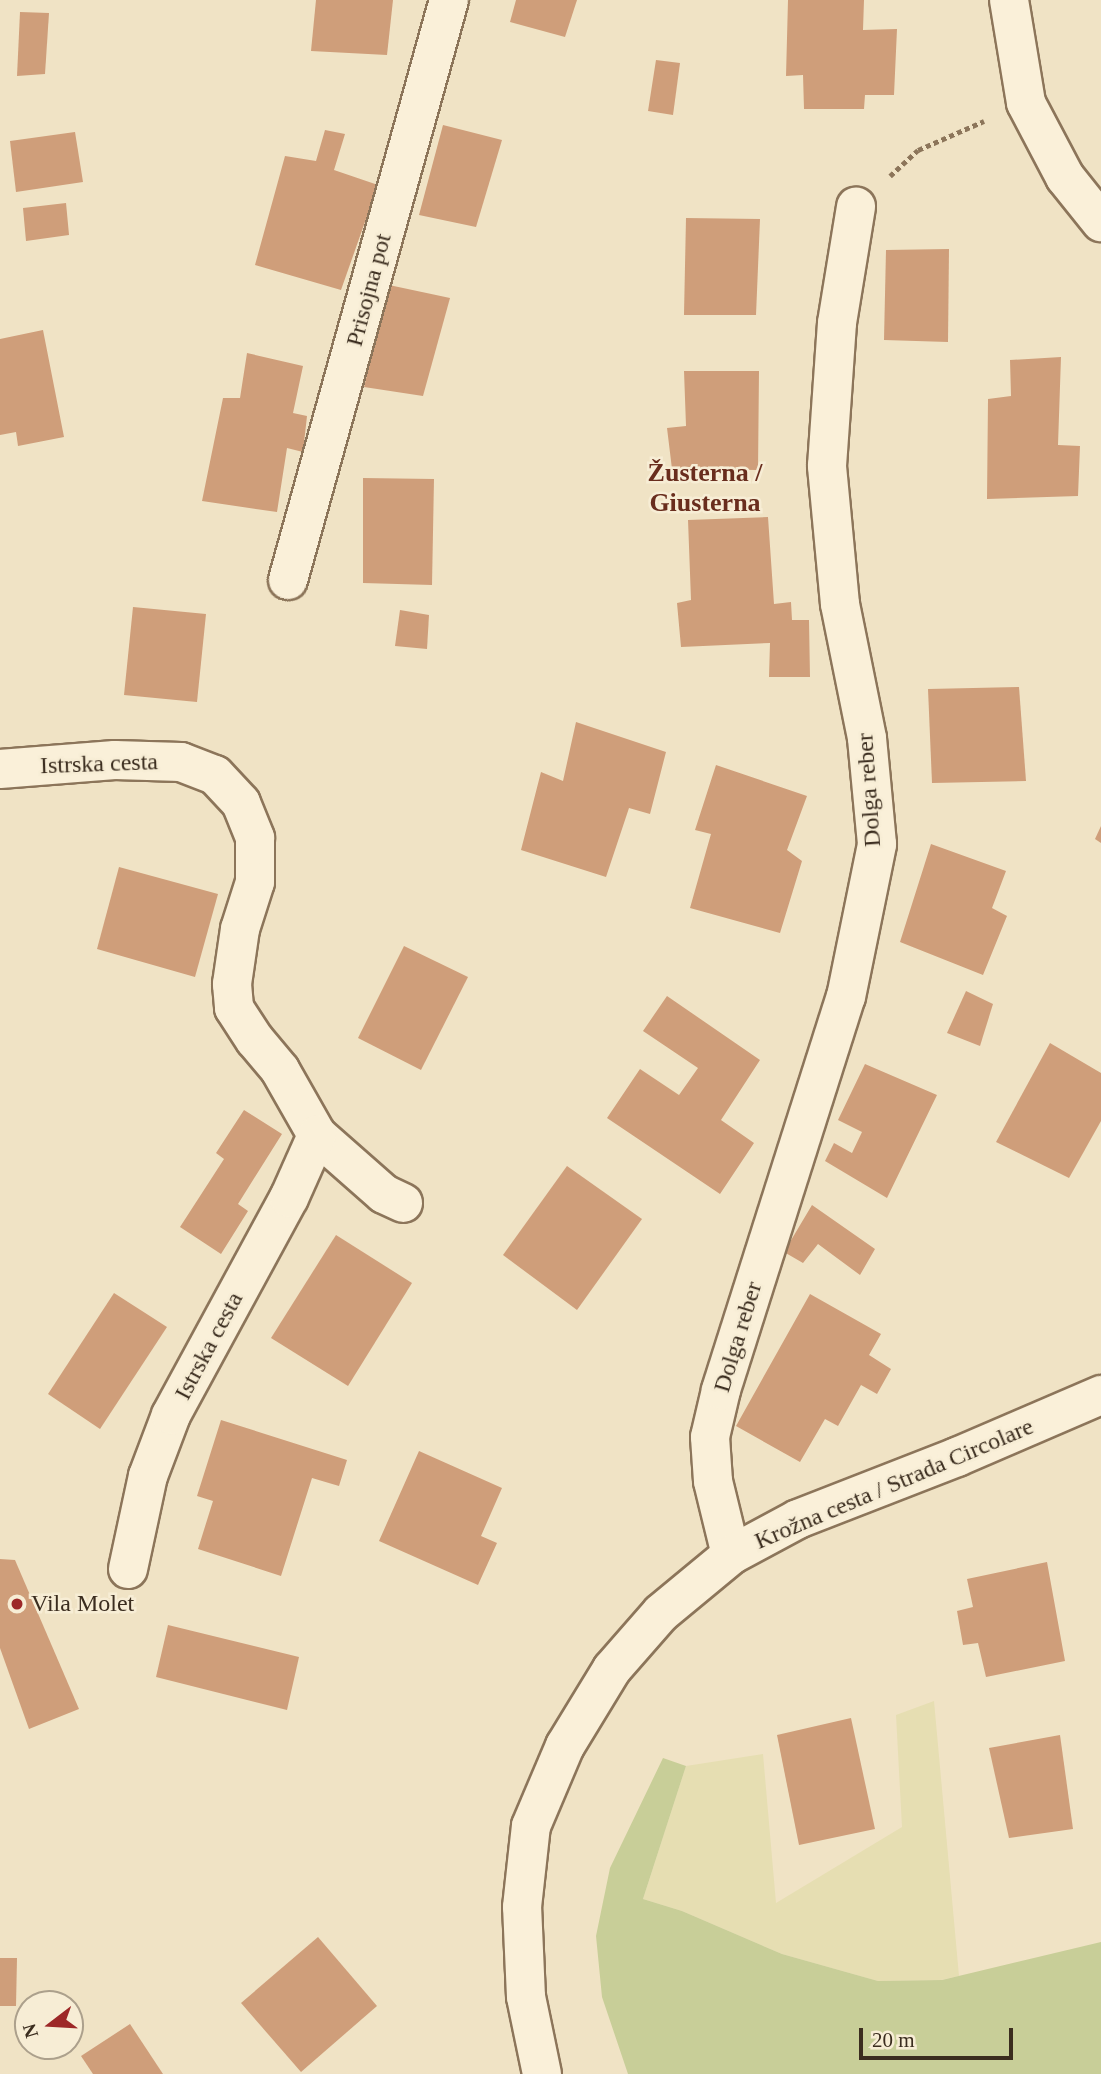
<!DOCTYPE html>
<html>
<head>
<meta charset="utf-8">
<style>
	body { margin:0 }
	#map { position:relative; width:1101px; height:2074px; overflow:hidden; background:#f0e3c5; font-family:"Times New Roman",serif }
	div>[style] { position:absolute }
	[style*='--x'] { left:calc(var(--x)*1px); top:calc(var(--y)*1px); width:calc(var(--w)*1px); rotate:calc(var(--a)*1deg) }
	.farmland>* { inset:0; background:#e6deb2 }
	.green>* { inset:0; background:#c8ce98 }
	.building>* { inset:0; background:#cf9e7a }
	.path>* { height:4.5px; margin-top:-2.25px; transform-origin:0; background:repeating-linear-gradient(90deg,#8c755a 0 5px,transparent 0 8.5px) }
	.roads { filter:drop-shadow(2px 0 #8c755a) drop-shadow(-2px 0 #8c755a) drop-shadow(0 2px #8c755a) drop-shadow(0 -2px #8c755a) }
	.street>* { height:38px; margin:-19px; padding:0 19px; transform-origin:19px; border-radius:19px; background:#faf0d9 }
	.secondary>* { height:38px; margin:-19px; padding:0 19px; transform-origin:19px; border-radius:19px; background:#faf0d9 }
	.dots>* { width:19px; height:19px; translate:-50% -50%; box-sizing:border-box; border:4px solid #f7edd5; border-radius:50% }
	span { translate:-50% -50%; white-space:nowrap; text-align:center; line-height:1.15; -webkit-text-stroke:5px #f7edd5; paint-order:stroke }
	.street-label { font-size:24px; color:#3b2d1f }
	.poi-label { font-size:24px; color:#3b2d1f }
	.left { translate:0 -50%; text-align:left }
	.neighbourhood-label { font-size:26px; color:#692d1d; font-weight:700 }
	.north { position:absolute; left:14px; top:1990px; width:70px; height:70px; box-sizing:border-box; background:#f7edd5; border:2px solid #aca08c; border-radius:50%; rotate:253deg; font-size:19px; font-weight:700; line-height:28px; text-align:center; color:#3b2d1f }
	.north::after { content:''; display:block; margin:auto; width:24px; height:32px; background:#9d2828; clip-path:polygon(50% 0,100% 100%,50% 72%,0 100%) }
	.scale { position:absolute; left:859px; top:2028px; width:154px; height:32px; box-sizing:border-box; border:4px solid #3b2d1f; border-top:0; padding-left:9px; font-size:21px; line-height:24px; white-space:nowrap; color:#3b2d1f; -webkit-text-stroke:5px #f7edd5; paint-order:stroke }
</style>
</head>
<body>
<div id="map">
	<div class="farmland">
		<i style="clip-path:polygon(934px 1701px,959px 1976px,941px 1980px,878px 1981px,782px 1954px,682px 1911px,643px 1899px,686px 1766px,763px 1754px,776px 1903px,902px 1827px,896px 1715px)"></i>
	</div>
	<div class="green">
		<i style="clip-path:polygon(663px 1758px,686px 1766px,643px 1899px,682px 1911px,782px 1954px,878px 1981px,942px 1980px,1101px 1942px,1101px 2074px,628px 2074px,602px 1997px,596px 1936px,610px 1868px)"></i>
	</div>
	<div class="building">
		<i style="clip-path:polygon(316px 0,393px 0,387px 55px,311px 51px)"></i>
		<i style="clip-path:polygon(516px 0,577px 0,565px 37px,510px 22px)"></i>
		<i style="clip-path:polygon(788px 0,864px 0,863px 30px,897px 29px,894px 95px,865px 95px,864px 109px,804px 109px,803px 75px,786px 76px)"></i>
		<i style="clip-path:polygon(20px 12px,49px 13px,45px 74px,17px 76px)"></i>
		<i style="clip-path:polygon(656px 60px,680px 63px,673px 115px,648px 111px)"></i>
		<i style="clip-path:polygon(443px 125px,502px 140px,476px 227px,419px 215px)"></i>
		<i style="clip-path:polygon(325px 130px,345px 134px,334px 170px,378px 185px,341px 290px,255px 265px,285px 156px,316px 161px)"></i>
		<i style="clip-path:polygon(75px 132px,83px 182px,16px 192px,10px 141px)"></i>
		<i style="clip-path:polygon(66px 203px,69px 235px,26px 241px,23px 208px)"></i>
		<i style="clip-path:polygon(686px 218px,760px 219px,756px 315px,684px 315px)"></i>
		<i style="clip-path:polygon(949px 249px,948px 342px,884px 340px,886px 250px)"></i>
		<i style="clip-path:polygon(389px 285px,450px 298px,423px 396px,364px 387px)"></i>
		<i style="clip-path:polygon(43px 330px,64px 437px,18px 446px,16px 432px,0 435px,0 339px)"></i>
		<i style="clip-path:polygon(247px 353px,303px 366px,293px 413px,307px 416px,303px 452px,287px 448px,277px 512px,202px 501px,223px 398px,240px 398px)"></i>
		<i style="clip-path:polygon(1061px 357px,1058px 445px,1080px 446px,1078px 496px,987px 499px,988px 399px,1011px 396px,1010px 360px)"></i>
		<i style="clip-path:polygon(684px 371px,759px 371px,758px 470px,672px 469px,667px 428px,686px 426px)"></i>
		<i style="clip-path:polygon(363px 478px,434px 479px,432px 585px,363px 583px)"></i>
		<i style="clip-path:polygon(768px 517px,774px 604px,791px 602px,792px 620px,809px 620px,810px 677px,769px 677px,770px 643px,681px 647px,677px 603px,691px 600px,688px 520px)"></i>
		<i style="clip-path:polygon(133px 607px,206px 614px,197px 702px,124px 695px)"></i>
		<i style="clip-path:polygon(400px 610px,429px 615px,427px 649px,395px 646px)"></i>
		<i style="clip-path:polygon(1019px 687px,1026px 781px,932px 783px,928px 689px)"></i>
		<i style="clip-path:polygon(576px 722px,666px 752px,650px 814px,629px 808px,606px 877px,521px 850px,541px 772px,563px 781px)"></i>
		<i style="clip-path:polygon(716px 765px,807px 796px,787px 850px,802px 861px,780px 933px,690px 908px,711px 834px,695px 830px)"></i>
		<i style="clip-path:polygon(1101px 826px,1101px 843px,1095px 839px)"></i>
		<i style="clip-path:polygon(931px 844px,1006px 871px,992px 908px,1007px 916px,983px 975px,900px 942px)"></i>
		<i style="clip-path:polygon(119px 867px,218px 894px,195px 977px,97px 949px)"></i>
		<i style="clip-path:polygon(404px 946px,468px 977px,421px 1070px,358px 1038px)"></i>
		<i style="clip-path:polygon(966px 991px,993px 1004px,980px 1046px,947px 1033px)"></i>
		<i style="clip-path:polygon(667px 996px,760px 1060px,721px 1120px,754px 1143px,720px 1194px,607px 1118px,640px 1069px,679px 1095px,698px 1068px,643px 1031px)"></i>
		<i style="clip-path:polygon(1050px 1043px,1101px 1073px,1101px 1121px,1069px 1178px,996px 1142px)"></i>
		<i style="clip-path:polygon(865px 1064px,937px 1095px,887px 1198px,825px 1161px,834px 1143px,852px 1153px,862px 1132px,838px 1120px)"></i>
		<i style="clip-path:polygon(244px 1110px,282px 1134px,238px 1204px,248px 1211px,221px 1254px,180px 1227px,224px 1159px,216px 1153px)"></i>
		<i style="clip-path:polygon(567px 1166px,642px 1219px,577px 1310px,503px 1255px)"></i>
		<i style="clip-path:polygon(812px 1205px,875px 1249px,860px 1275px,818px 1244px,803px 1263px,784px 1252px)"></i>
		<i style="clip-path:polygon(336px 1235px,412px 1283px,348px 1386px,271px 1338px)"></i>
		<i style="clip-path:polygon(114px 1293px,167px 1327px,100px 1429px,48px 1394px)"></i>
		<i style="clip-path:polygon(810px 1294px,881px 1334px,869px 1355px,891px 1369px,877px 1394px,861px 1385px,838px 1426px,825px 1419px,800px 1462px,736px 1426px)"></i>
		<i style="clip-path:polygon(221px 1420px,347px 1460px,339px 1486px,312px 1478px,281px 1576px,198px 1549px,213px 1501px,197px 1496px)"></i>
		<i style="clip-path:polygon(419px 1451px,502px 1488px,481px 1536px,497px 1543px,478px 1585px,379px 1541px)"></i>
		<i style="clip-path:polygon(0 1559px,15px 1560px,79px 1709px,29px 1729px,0 1648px)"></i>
		<i style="clip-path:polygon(1047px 1562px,1065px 1661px,986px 1677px,978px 1643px,963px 1645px,957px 1611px,973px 1607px,967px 1579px)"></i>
		<i style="clip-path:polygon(168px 1625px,299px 1657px,287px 1710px,156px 1677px)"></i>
		<i style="clip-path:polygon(851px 1718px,875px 1829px,799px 1845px,777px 1735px)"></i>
		<i style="clip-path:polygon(1060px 1735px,1073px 1829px,1009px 1838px,989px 1748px)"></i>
		<i style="clip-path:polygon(318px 1937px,377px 2006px,301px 2072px,241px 2003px)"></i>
		<i style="clip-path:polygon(0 1958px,17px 1958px,16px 2006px,0 2006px)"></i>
		<i style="clip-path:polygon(130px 2024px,163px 2074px,93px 2074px,81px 2056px)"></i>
	</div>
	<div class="path">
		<i style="--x:890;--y:176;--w:38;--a:-43"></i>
		<i style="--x:918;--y:150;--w:72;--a:-23.7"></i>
	</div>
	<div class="roads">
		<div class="street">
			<i style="--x:1009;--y:0;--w:104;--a:80.6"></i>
			<i style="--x:1026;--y:103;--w:84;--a:62.2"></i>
			<i style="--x:1065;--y:177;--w:58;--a:51.3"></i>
			<i style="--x:288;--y:580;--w:602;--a:-74.49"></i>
			<i style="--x:0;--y:769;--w:115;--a:-4.5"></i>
			<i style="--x:115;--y:760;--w:66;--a:1.7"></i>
			<i style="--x:181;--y:762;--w:36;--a:21"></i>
			<i style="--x:215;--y:775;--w:38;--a:47"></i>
			<i style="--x:241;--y:803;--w:38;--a:68"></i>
			<i style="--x:255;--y:838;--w:44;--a:90"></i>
			<i style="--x:255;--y:882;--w:49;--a:107.7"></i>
			<i style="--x:240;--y:929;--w:56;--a:98.3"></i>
			<i style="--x:232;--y:984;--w:24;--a:85"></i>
			<i style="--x:234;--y:1008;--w:38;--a:57"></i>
			<i style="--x:255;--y:1040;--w:39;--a:50"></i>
			<i style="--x:280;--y:1070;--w:75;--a:60.4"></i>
			<i style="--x:317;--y:1135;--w:89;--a:41.4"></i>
			<i style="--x:384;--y:1194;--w:21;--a:25"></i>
			<i style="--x:731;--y:1555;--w:76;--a:-103.7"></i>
			<i style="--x:713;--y:1481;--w:44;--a:-93.9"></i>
			<i style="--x:710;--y:1437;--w:48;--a:-76.8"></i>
			<i style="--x:721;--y:1390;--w:412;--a:-72.4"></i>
			<i style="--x:846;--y:997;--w:156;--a:-78.5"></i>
			<i style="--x:877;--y:844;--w:106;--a:-95.4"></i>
			<i style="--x:867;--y:738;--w:137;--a:-101.4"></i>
			<i style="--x:840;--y:604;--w:139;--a:-95.4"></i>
			<i style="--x:827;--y:466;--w:143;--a:-86"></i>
			<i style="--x:837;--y:323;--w:118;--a:-80.7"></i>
			<i style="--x:128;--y:1569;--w:95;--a:-77.9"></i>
			<i style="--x:148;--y:1476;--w:65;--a:-69.3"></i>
			<i style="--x:171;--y:1415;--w:247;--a:-61.5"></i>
			<i style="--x:289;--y:1198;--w:69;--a:-66"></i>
		</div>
		<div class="secondary">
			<i style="--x:542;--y:2074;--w:79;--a:-101.7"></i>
			<i style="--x:526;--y:1997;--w:90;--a:-92.5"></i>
			<i style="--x:522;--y:1907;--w:81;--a:-83.7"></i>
			<i style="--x:531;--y:1826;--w:87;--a:-67"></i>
			<i style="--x:565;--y:1746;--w:90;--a:-58.6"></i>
			<i style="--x:612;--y:1669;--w:74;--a:-48.8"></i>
			<i style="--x:661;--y:1613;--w:91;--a:-39.6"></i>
			<i style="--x:731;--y:1555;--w:76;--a:-28.2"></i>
			<i style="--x:798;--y:1519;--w:171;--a:-21.3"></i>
			<i style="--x:957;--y:1457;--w:157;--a:-23.3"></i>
		</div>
	</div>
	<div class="dots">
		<i style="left:17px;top:1604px;background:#9d2828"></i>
	</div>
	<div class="street-label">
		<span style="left:369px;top:290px;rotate:-75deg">Prisojna pot</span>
		<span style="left:99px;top:764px;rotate:-2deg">Istrska cesta</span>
		<span style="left:869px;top:790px;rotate:-94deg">Dolga reber</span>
		<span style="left:738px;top:1337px;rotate:-73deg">Dolga reber</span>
		<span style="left:209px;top:1346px;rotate:-62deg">Istrska cesta</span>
		<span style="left:894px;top:1484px;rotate:-23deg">Krožna cesta / Strada Circolare</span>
	</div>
	<div class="poi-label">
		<span class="left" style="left:31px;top:1604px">Vila Molet</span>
	</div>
	<div class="neighbourhood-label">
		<span style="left:705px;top:488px">Žusterna /<br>Giusterna</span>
	</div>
	<div class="north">N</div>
	<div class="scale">20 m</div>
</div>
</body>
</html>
